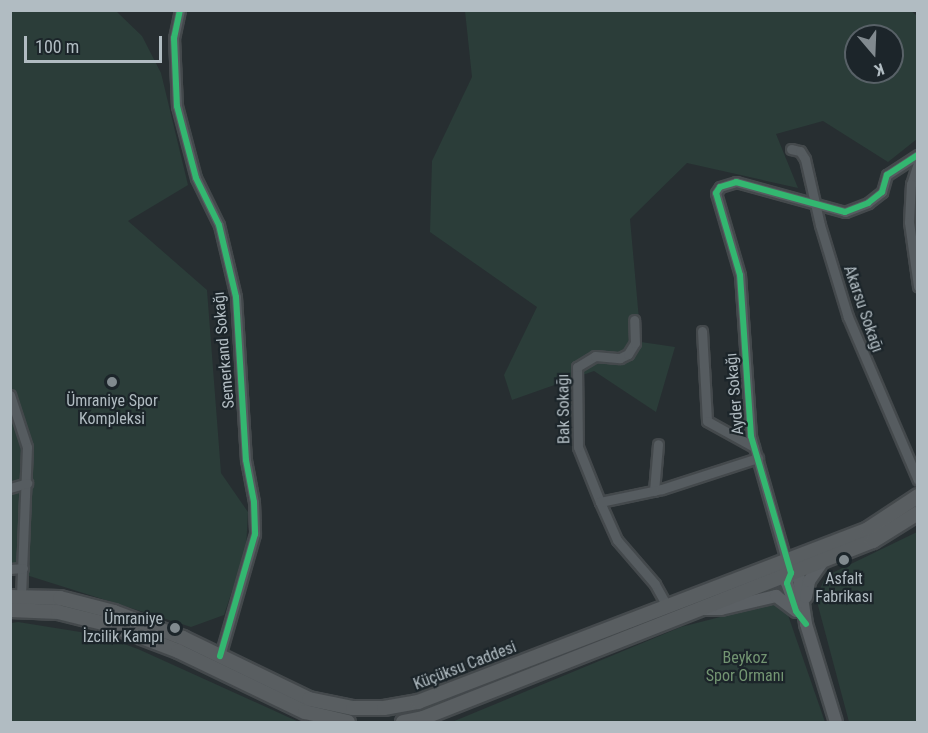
<!DOCTYPE html>
<html>
<head>
<meta charset="utf-8">
<style>
	body { margin:0 }
	#map { position:relative; width:928px; height:733px; overflow:hidden; background:#272e31; font-family:"Roboto Condensed",sans-serif }
	div>[style] { position:absolute }
	[style*='--x'] { left:calc(var(--x)*1px); top:calc(var(--y)*1px); width:calc(var(--w)*1px); rotate:calc(var(--a)*1deg) }
	.green>* { inset:0; background:#2b3d39 }
	.roads { filter:drop-shadow(2px 0 #44494c) drop-shadow(-2px 0 #44494c) drop-shadow(0 2px #44494c) drop-shadow(0 -2px #44494c) }
	.street>* { height:9px; margin:-4.5px; padding:0 4.5px; transform-origin:4.5px; border-radius:4.5px; background:#565c60 }
	.secondary>* { height:12px; margin:-6px; padding:0 6px; transform-origin:6px; border-radius:6px; background:#5b6064 }
	.primary>* { height:14px; margin:-7px; padding:0 7px; transform-origin:7px; border-radius:7px; background:#595e61 }
	.cycleway>* { height:6px; margin:-3px; padding:0 3px; transform-origin:3px; border-radius:3px; background:#33b770 }
	.dots>* { width:16px; height:16px; translate:-50% -50%; box-sizing:border-box; border:3px solid #1c252a; border-radius:50% }
	span { translate:-50% -50%; white-space:nowrap; text-align:center; line-height:1.15; -webkit-text-stroke:4.5px #1c252a; paint-order:stroke }
	.street-label { font-size:16px; color:#b1bcc2 }
	.poi-label { font-size:16px; color:#b1bcc2 }
	.right { translate:-100% -50%; text-align:right }
	.park-label { font-size:16px; color:#739572 }
	.frame { position:absolute; inset:0; border:12px solid #b1bcc2; pointer-events:none }
	.north { position:absolute; left:844px; top:24px; width:60px; height:60px; box-sizing:border-box; background:#1c252a; border:2px solid #586167; border-radius:50%; rotate:161deg; font-size:16px; font-weight:700; line-height:24px; text-align:center; color:#b1bcc2 }
	.north::after { content:''; display:block; margin:auto; width:21px; height:27px; background:#818a8f; clip-path:polygon(50% 0,100% 100%,50% 72%,0 100%) }
	.scale { position:absolute; left:24px; top:36px; width:138px; height:27px; box-sizing:border-box; border:3px solid #b1bcc2; border-top:0; padding-left:8px; font-size:18px; line-height:21px; white-space:nowrap; color:#b1bcc2; -webkit-text-stroke:4px #1c252a; paint-order:stroke }
</style>
</head>
<body>
<div id="map">
	<div class="green">
		<i style="clip-path:polygon(evenodd,910px 10px,917px 16px,917px 139px,888px 162px,823px 121px,776px 134px,798px 188px,687px 163px,630px 219px,641px 342px,675px 347px,656px 412px,594px 371px,512px 400px,504px 375px,537px 307px,430px 232px,432px 161px,472px 77px,465px 11px,910px 10px,856px 36px,892px 36px,892px 72px,856px 72px,856px 36px)"></i>
		<i style="clip-path:polygon(11px 11px,116px 11px,142px 36px,161px 73px,188px 185px,128px 221px,207px 290px,221px 473px,248px 512px,246px 549px,224px 615px,191px 627px,23px 574px,11px 575px)"></i>
		<i style="clip-path:polygon(917px 532px,917px 722px,849px 722px,816px 598px,826px 576px)"></i>
		<i style="clip-path:polygon(775px 603px,783px 606px,788px 615px,825px 722px,452px 722px,681px 627px)"></i>
		<i style="clip-path:polygon(18px 622px,99px 635px,138px 649px,299px 722px,11px 722px,11px 623px)"></i>
	</div>
	<div class="roads">
		<div class="street">
			<i style="--x:180;--y:10;--w:29;--a:102"></i>
			<i style="--x:174;--y:38;--w:68;--a:87.5"></i>
			<i style="--x:177;--y:106;--w:74;--a:75.2"></i>
			<i style="--x:196;--y:178;--w:52;--a:63.9"></i>
			<i style="--x:219;--y:225;--w:74;--a:76.7"></i>
			<i style="--x:236;--y:297;--w:163;--a:86.5"></i>
			<i style="--x:246;--y:460;--w:43;--a:79.2"></i>
			<i style="--x:254;--y:502;--w:32;--a:88"></i>
			<i style="--x:255;--y:534;--w:127;--a:106"></i>
			<i style="--x:791;--y:149;--w:9;--a:13"></i>
			<i style="--x:800;--y:151;--w:9;--a:58"></i>
			<i style="--x:805;--y:159;--w:68;--a:77.2"></i>
			<i style="--x:820;--y:225;--w:96;--a:73.1"></i>
			<i style="--x:848;--y:317;--w:177;--a:66.8"></i>
			<i style="--x:918;--y:163;--w:22;--a:108"></i>
			<i style="--x:911;--y:184;--w:38;--a:93"></i>
			<i style="--x:909;--y:222;--w:65;--a:82"></i>
			<i style="--x:702;--y:331;--w:90;--a:86.8"></i>
			<i style="--x:707;--y:421;--w:54;--a:29"></i>
			<i style="--x:10;--y:395;--w:55;--a:71.9"></i>
			<i style="--x:27;--y:447;--w:150;--a:92.3"></i>
			<i style="--x:10;--y:488;--w:18;--a:-16"></i>
			<i style="--x:654;--y:491;--w:47;--a:-85.1"></i>
			<i style="--x:600;--y:502;--w:59;--a:-111.8"></i>
			<i style="--x:578;--y:447;--w:80;--a:-90.7"></i>
			<i style="--x:577;--y:367;--w:21;--a:-31"></i>
			<i style="--x:595;--y:356;--w:25;--a:5"></i>
			<i style="--x:620;--y:358;--w:9;--a:-27"></i>
			<i style="--x:628;--y:354;--w:13;--a:-58"></i>
			<i style="--x:635;--y:343;--w:23;--a:-92"></i>
			<i style="--x:786;--y:560;--w:129;--a:-105.8"></i>
			<i style="--x:751;--y:436;--w:161;--a:-93.9"></i>
			<i style="--x:740;--y:275;--w:85;--a:-106.3"></i>
			<i style="--x:716;--y:193;--w:7;--a:-56"></i>
			<i style="--x:720;--y:187;--w:17;--a:-17"></i>
			<i style="--x:736;--y:182;--w:113;--a:15.4"></i>
			<i style="--x:845;--y:212;--w:25;--a:-21"></i>
			<i style="--x:868;--y:203;--w:18;--a:-38"></i>
			<i style="--x:882;--y:192;--w:18;--a:-74"></i>
			<i style="--x:887;--y:175;--w:37;--a:-33"></i>
			<i style="--x:10;--y:569;--w:13;--a:-4"></i>
			<i style="--x:667;--y:606;--w:25;--a:-119"></i>
			<i style="--x:655;--y:584;--w:58;--a:-130.8"></i>
			<i style="--x:617;--y:540;--w:42;--a:-114.1"></i>
			<i style="--x:600;--y:502;--w:63;--a:-11.8"></i>
			<i style="--x:662;--y:489;--w:101;--a:-17.9"></i>
		</div>
		<div class="secondary">
			<i style="--x:789;--y:568;--w:15;--a:98"></i>
			<i style="--x:787;--y:583;--w:27;--a:70"></i>
			<i style="--x:791;--y:573;--w:9;--a:32"></i>
			<i style="--x:799;--y:578;--w:47;--a:81.3"></i>
			<i style="--x:806;--y:624;--w:102;--a:73"></i>
			<i style="--x:806;--y:597;--w:16;--a:-79"></i>
			<i style="--x:809;--y:581;--w:24;--a:-55"></i>
			<i style="--x:703;--y:609;--w:18;--a:0"></i>
			<i style="--x:721;--y:609;--w:57;--a:-13.3"></i>
			<i style="--x:776;--y:596;--w:25;--a:37"></i>
		</div>
		<div class="primary">
			<i style="--x:10;--y:597;--w:50;--a:1.1"></i>
			<i style="--x:60;--y:598;--w:56;--a:14.5"></i>
			<i style="--x:114;--y:612;--w:74;--a:20.6"></i>
			<i style="--x:183;--y:638;--w:140;--a:25.8"></i>
			<i style="--x:309;--y:699;--w:45;--a:11.6"></i>
			<i style="--x:353;--y:708;--w:31;--a:0"></i>
			<i style="--x:384;--y:708;--w:35;--a:-10"></i>
			<i style="--x:418;--y:702;--w:482;--a:-21"></i>
			<i style="--x:868;--y:529;--w:60;--a:-33.4"></i>
			<i style="--x:10;--y:610;--w:48;--a:2.4"></i>
			<i style="--x:58;--y:612;--w:54;--a:14"></i>
			<i style="--x:110;--y:625;--w:73;--a:20.9"></i>
			<i style="--x:178;--y:651;--w:141;--a:25.7"></i>
			<i style="--x:305;--y:712;--w:44;--a:13.1"></i>
			<i style="--x:403;--y:722;--w:20;--a:-11"></i>
			<i style="--x:423;--y:718;--w:484;--a:-21.5"></i>
			<i style="--x:873;--y:541;--w:53;--a:-31.9"></i>
		</div>
	</div>
	<div class="cycleway">
		<i style="--x:180;--y:10;--w:29;--a:102"></i>
		<i style="--x:174;--y:38;--w:68;--a:87.5"></i>
		<i style="--x:177;--y:106;--w:74;--a:75.2"></i>
		<i style="--x:196;--y:178;--w:52;--a:63.9"></i>
		<i style="--x:219;--y:225;--w:74;--a:76.7"></i>
		<i style="--x:236;--y:297;--w:163;--a:86.5"></i>
		<i style="--x:246;--y:460;--w:43;--a:79.2"></i>
		<i style="--x:254;--y:502;--w:32;--a:88"></i>
		<i style="--x:255;--y:534;--w:127;--a:106"></i>
		<i style="--x:806;--y:624;--w:16;--a:-128"></i>
		<i style="--x:796;--y:611;--w:29;--a:-108"></i>
		<i style="--x:787;--y:583;--w:11;--a:-68"></i>
		<i style="--x:791;--y:573;--w:143;--a:-106.3"></i>
		<i style="--x:751;--y:436;--w:161;--a:-93.9"></i>
		<i style="--x:740;--y:275;--w:85;--a:-106.3"></i>
		<i style="--x:716;--y:193;--w:7;--a:-56"></i>
		<i style="--x:720;--y:187;--w:17;--a:-17"></i>
		<i style="--x:736;--y:182;--w:113;--a:15.4"></i>
		<i style="--x:845;--y:212;--w:25;--a:-21"></i>
		<i style="--x:868;--y:203;--w:18;--a:-38"></i>
		<i style="--x:882;--y:192;--w:18;--a:-74"></i>
		<i style="--x:887;--y:175;--w:37;--a:-33"></i>
	</div>
	<div class="dots">
		<i style="left:112px;top:382px;background:#818a8f"></i>
		<i style="left:844px;top:560px;background:#818a8f"></i>
		<i style="left:175px;top:628px;background:#818a8f"></i>
	</div>
	<div class="street-label">
		<span style="left:863px;top:309px;rotate:71deg">Akarsu Sokağı</span>
		<span style="left:224px;top:350px;rotate:-95deg">Semerkand Sokağı</span>
		<span style="left:735px;top:394px;rotate:-95deg">Ayder Sokağı</span>
		<span style="left:564px;top:409px;rotate:-91deg">Bak Sokağı</span>
		<span style="left:465px;top:666px;rotate:-21deg">Küçüksu Caddesi</span>
	</div>
	<div class="poi-label">
		<span style="left:112px;top:410px">Ümraniye Spor<br>Kompleksi</span>
		<span style="left:844px;top:588px">Asfalt<br>Fabrikası</span>
		<span class="right" style="left:163px;top:628px">Ümraniye<br>İzcilik Kampı</span>
	</div>
	<div class="park-label">
		<span style="left:745px;top:667px">Beykoz<br>Spor Ormanı</span>
	</div>
	<div class="frame"></div>
	<div class="north">K</div>
	<div class="scale">100 m</div>
</div>
</body>
</html>
